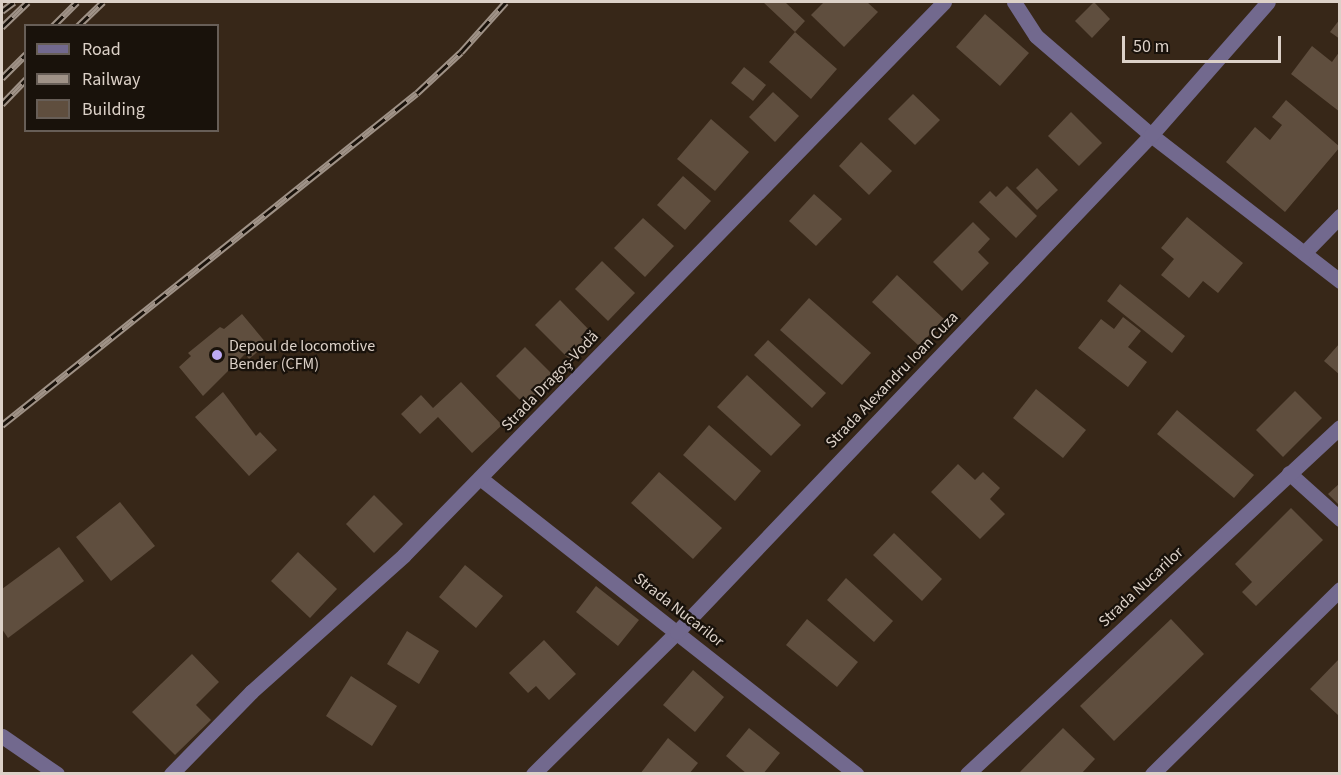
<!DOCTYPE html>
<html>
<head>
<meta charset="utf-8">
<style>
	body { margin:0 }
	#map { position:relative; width:1341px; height:775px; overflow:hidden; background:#372718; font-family:"Source Sans 3",sans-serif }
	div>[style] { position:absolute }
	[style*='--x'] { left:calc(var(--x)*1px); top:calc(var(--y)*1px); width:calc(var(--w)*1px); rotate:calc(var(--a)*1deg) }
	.building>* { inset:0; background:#5f4e3e }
	.minor>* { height:15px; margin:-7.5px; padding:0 7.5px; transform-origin:7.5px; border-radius:7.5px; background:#72698e }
	.rail>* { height:7px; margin-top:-3.5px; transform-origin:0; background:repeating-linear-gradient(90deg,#19120b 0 14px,#9f9287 0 28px); box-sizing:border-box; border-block:2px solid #9f9287 }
	.dots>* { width:16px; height:16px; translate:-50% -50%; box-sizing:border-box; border:3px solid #19120b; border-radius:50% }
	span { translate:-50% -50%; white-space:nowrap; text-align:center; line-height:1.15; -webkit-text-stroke:4.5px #19120b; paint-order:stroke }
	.poi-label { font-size:16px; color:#dcd1c8 }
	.left { translate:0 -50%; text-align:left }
	.street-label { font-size:16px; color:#dcd1c8 }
	.frame { position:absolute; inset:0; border:3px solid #dcd1c8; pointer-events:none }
	.legend { position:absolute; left:24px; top:24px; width:195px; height:108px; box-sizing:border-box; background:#19120b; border:2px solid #675e57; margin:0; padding:8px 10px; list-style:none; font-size:18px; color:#dcd1c8 }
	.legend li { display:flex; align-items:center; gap:12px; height:30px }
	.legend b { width:30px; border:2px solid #675e57 }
	.scale { position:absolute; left:1122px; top:36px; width:159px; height:27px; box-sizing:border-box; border:3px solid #dcd1c8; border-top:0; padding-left:8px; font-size:18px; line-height:21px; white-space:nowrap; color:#dcd1c8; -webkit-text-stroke:4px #19120b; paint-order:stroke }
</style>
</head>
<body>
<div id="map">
	<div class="building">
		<i style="clip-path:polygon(763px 2px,785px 2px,805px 21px,795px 32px,837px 69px,811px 99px,769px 62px,795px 32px)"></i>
		<i style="clip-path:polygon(824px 2px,867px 2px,878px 12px,844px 47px,811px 15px)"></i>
		<i style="clip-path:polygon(1094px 2px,1110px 19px,1092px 38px,1075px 21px)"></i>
		<i style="clip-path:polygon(985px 14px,1029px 53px,1000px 86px,956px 47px)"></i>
		<i style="clip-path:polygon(1340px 19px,1340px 39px,1330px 32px)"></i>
		<i style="clip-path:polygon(1312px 46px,1332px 62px,1340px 51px,1340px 112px,1291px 74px)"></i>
		<i style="clip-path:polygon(744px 67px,766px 85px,753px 101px,731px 83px)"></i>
		<i style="clip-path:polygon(773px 92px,799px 116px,775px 142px,749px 117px)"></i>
		<i style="clip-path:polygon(913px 94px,940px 120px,915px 145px,888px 119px)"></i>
		<i style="clip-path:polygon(1286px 100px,1340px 147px,1285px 212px,1226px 162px,1255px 127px,1270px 140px,1282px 125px,1272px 117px)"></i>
		<i style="clip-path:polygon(1071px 112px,1102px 143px,1079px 166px,1048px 136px)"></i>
		<i style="clip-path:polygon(711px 119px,749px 152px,715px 191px,677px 159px)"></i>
		<i style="clip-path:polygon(861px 142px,892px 171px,869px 195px,839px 166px)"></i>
		<i style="clip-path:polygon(1037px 168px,1058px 190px,1037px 210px,1016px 188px)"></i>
		<i style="clip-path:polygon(683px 176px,711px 201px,685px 230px,657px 205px)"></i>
		<i style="clip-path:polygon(1007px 186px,1037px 216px,1016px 238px,979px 202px,990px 191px,996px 197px)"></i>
		<i style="clip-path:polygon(814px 194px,842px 219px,816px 246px,789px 221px)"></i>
		<i style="clip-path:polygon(1187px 217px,1243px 263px,1218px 293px,1203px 281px,1189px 298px,1161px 275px,1174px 259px,1161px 248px)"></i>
		<i style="clip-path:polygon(643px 218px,674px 246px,645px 277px,614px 248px)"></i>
		<i style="clip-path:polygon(973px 222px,990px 239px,978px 252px,989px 263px,962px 291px,933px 262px)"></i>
		<i style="clip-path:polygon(602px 261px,635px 293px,608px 321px,575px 289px)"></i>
		<i style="clip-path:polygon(897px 275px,944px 319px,919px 346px,872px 302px)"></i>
		<i style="clip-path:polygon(1120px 284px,1185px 336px,1172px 353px,1107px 301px)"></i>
		<i style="clip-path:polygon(809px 298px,871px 353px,842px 385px,780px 330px)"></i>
		<i style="clip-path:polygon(560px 300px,593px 334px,569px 359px,535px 325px)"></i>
		<i style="clip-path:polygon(242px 314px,267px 344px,249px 359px,245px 354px,203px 396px,179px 367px,191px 356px,188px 353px,220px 327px,224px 329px)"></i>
		<i style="clip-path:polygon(1123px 317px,1141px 331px,1128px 347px,1147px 362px,1128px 387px,1078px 348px,1101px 319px,1114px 329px)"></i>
		<i style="clip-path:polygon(768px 340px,826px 393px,812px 408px,754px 355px)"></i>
		<i style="clip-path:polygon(1340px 343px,1340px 375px,1324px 361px)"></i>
		<i style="clip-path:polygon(525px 347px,554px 376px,525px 405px,496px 376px)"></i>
		<i style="clip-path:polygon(747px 375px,801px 425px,771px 456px,717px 407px)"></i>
		<i style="clip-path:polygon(461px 382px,502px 425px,472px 453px,438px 417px,420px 434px,401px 414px,421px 395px,433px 408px)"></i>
		<i style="clip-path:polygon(1036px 389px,1086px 430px,1063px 458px,1013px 418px)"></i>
		<i style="clip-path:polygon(1295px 391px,1322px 418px,1283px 457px,1256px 430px)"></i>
		<i style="clip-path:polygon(223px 392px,256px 436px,260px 432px,277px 450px,249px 476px,195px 417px)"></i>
		<i style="clip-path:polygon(1177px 410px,1254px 475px,1234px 498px,1157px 434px)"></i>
		<i style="clip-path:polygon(709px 425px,761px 471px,735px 501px,683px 455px)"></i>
		<i style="clip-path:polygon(958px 464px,975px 480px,983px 472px,1000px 488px,990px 499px,1005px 514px,980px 539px,931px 492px)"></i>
		<i style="clip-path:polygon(659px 472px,722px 528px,693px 559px,631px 503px)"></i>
		<i style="clip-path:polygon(1340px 483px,1340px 506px,1328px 494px)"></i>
		<i style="clip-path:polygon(374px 495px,403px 524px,374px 553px,346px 524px)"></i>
		<i style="clip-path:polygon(120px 502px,155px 546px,111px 581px,76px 537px)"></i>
		<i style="clip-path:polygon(1291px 508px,1323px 540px,1256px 606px,1242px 592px,1252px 582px,1235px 564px)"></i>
		<i style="clip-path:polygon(894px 533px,942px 579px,922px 601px,873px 555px)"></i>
		<i style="clip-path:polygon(59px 547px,84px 581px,8px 638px,2px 629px,2px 589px)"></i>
		<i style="clip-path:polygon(298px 552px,337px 589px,310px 618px,271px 581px)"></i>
		<i style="clip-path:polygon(465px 565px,503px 596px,476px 628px,439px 597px)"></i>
		<i style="clip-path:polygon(846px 578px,893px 621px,874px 642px,827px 600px)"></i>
		<i style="clip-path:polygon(596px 586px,639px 620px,618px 646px,576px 612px)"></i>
		<i style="clip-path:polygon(807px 619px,858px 662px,837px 687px,786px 645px)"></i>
		<i style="clip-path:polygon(1171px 619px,1204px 654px,1114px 741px,1080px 706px)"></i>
		<i style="clip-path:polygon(407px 631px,439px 651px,419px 684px,387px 664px)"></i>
		<i style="clip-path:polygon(544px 640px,576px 674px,549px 700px,536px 686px,528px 693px,509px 673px)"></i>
		<i style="clip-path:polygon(192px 654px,219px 682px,196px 705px,211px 720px,175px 755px,132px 712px)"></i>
		<i style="clip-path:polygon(1340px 658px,1340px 714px,1338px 715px,1310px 689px)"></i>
		<i style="clip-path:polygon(693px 670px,724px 697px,695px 732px,663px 705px)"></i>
		<i style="clip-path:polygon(351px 676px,397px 706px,372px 746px,326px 716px)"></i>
		<i style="clip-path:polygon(749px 728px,780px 753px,763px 774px,747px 774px,726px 756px)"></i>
		<i style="clip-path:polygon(1063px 728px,1095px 759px,1081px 774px,1018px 774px)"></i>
		<i style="clip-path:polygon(668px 738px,698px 763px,689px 774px,640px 774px)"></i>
	</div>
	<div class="minor">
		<i style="--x:1014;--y:2;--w:40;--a:57.1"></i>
		<i style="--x:1036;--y:36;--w:152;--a:40.7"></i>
		<i style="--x:1151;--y:135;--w:239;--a:37.7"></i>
		<i style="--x:1304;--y:253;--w:52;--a:-45.8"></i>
		<i style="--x:1289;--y:473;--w:69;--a:42"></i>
		<i style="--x:480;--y:478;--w:479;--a:38.2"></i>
		<i style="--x:2;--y:736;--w:67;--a:34.6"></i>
		<i style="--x:171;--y:774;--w:115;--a:-45.7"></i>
		<i style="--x:251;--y:692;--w:205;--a:-41.8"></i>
		<i style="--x:404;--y:555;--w:773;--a:-45.68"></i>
		<i style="--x:533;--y:774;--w:202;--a:-44.6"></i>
		<i style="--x:677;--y:632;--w:687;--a:-46.36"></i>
		<i style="--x:1151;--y:135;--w:177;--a:-48.7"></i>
		<i style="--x:967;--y:774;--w:509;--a:-42.93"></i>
		<i style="--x:1152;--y:774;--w:264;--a:-44.5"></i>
	</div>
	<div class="rail">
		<i style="--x:2;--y:11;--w:15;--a:-37"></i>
		<i style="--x:53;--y:26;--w:34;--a:-45"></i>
		<i style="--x:78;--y:26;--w:35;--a:-44"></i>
		<i style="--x:2;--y:27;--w:36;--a:-44"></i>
		<i style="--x:2;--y:78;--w:34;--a:-45"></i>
		<i style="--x:2;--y:104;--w:35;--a:-46"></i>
		<i style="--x:2;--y:425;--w:531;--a:-38.66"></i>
		<i style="--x:417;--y:93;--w:60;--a:-43"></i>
		<i style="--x:461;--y:52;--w:67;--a:-48"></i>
	</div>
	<div class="dots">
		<i style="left:217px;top:355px;background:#bca9f5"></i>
	</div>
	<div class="poi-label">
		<span class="left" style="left:229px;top:355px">Depoul de locomotive<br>Bender (CFM)</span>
	</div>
	<div class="street-label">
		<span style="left:892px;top:380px;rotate:-46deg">Strada Alexandru Ioan Cuza</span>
		<span style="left:550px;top:381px;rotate:-46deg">Strada Dragoş-Vodă</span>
		<span style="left:1141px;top:587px;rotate:-43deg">Strada Nucarilor</span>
		<span style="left:679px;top:610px;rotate:38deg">Strada Nucarilor</span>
	</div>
	<div class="frame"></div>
	<ul class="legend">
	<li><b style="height:8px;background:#72698e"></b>Road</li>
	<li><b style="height:8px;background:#9f9287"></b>Railway</li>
	<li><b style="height:16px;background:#5f4e3e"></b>Building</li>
	</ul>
	<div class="scale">50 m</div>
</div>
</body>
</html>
